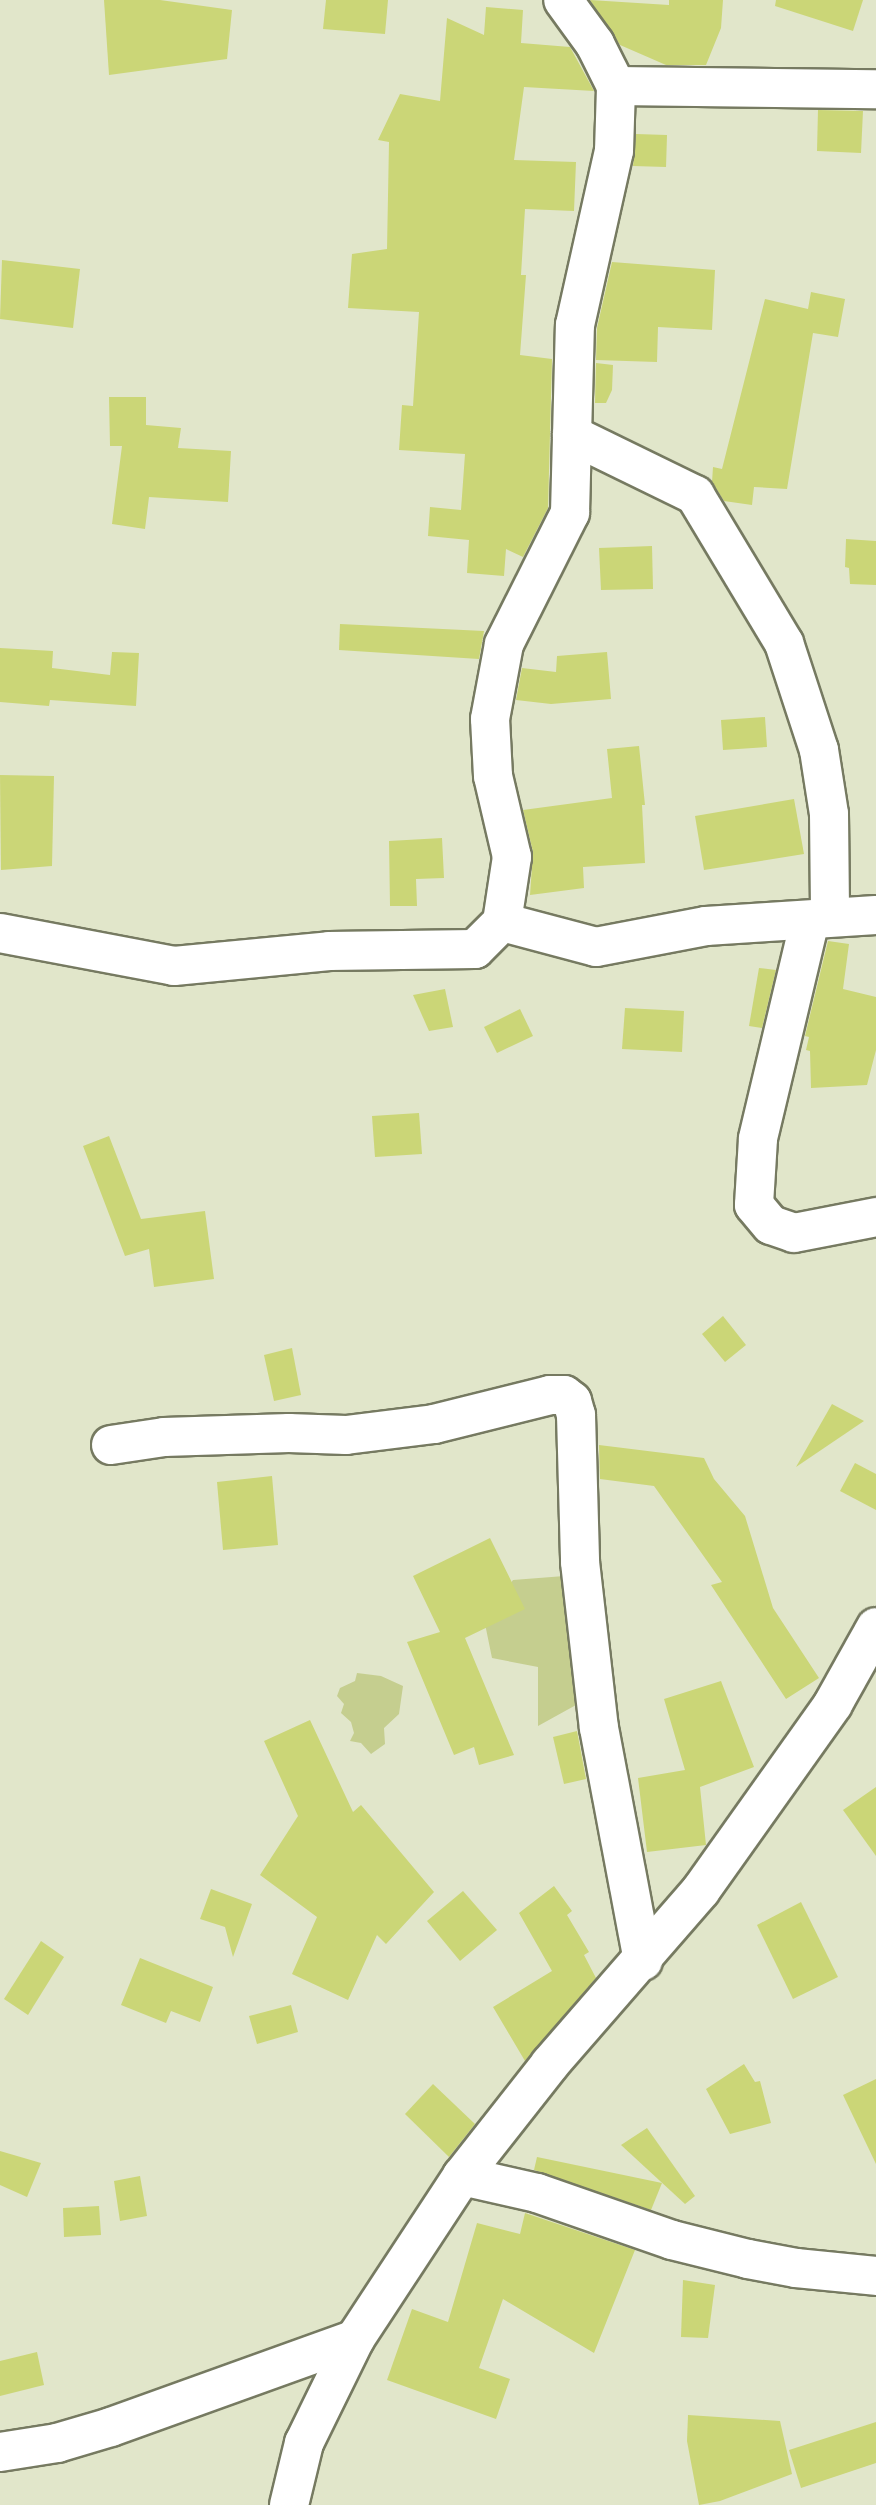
<!DOCTYPE html>
<html>
<head>
<meta charset="utf-8">
<style>
	body { margin:0 }
	#map { position:relative; width:876px; height:2505px; overflow:hidden; background:#e1e6ca; font-family:Rubik,sans-serif }
	div>[style] { position:absolute }
	[style*='--x'] { left:calc(var(--x)*1px); top:calc(var(--y)*1px); width:calc(var(--w)*1px); rotate:calc(var(--a)*1deg) }
	.green>* { inset:0; background:#c5ce8f }
	.building>* { inset:0; background:#cbd677 }
	.roads { filter:drop-shadow(2px 0 #767a61) drop-shadow(-2px 0 #767a61) drop-shadow(0 2px #767a61) drop-shadow(0 -2px #767a61) }
	.minor>* { height:38px; margin:-19px; padding:0 19px; transform-origin:19px; border-radius:19px; background:#fff }
	span { translate:-50% -50%; white-space:nowrap; text-align:center; line-height:1.15; -webkit-text-stroke:6px #eef3d7; paint-order:stroke }
</style>
</head>
<body>
<div id="map">
	<div class="green">
		<i style="clip-path:polygon(603px 1573px,601px 1614px,610px 1656px,576px 1705px,538px 1726px,538px 1667px,492px 1658px,484px 1619px,513px 1580px)"></i>
		<i style="clip-path:polygon(357px 1673px,381px 1676px,403px 1686px,399px 1714px,384px 1728px,385px 1744px,371px 1754px,361px 1743px,350px 1741px,354px 1733px,351px 1722px,341px 1713px,344px 1704px,337px 1696px,340px 1688px,355px 1681px)"></i>
	</div>
	<div class="building">
		<i style="clip-path:polygon(104px 0,160px 0,232px 10px,227px 59px,109px 75px)"></i>
		<i style="clip-path:polygon(326px 0,388px 0,385px 34px,323px 29px)"></i>
		<i style="clip-path:polygon(590px 0,669px 5px,669px 0,723px 0,721px 28px,706px 65px,666px 65px,620px 45px)"></i>
		<i style="clip-path:polygon(776px 0,863px 0,853px 31px,775px 6px)"></i>
		<i style="clip-path:polygon(486px 7px,523px 10px,521px 43px,570px 47px,594px 91px,524px 87px,514px 160px,576px 162px,574px 211px,525px 209px,521px 275px,526px 275px,520px 355px,552px 359px,548px 508px,523px 557px,506px 549px,504px 576px,467px 573px,469px 540px,428px 536px,430px 507px,461px 510px,465px 454px,399px 450px,402px 405px,413px 406px,419px 312px,348px 308px,352px 254px,387px 249px,389px 142px,378px 140px,400px 94px,440px 101px,447px 18px,484px 35px)"></i>
		<i style="clip-path:polygon(818px 110px,863px 111px,861px 153px,817px 151px)"></i>
		<i style="clip-path:polygon(636px 134px,667px 135px,666px 167px,633px 166px)"></i>
		<i style="clip-path:polygon(2px 260px,80px 269px,73px 328px,0 319px)"></i>
		<i style="clip-path:polygon(612px 262px,715px 270px,712px 330px,658px 327px,657px 362px,596px 360px,597px 328px)"></i>
		<i style="clip-path:polygon(811px 292px,845px 299px,838px 337px,813px 333px,787px 489px,754px 487px,752px 505px,724px 501px,712px 482px,713px 467px,722px 469px,765px 299px,808px 309px)"></i>
		<i style="clip-path:polygon(596px 363px,613px 365px,612px 390px,606px 403px,595px 403px)"></i>
		<i style="clip-path:polygon(109px 397px,146px 397px,146px 425px,181px 428px,178px 448px,231px 451px,228px 502px,149px 497px,145px 529px,112px 524px,122px 446px,110px 446px)"></i>
		<i style="clip-path:polygon(846px 539px,876px 541px,876px 585px,850px 584px,849px 568px,845px 567px)"></i>
		<i style="clip-path:polygon(652px 546px,653px 589px,601px 590px,599px 548px)"></i>
		<i style="clip-path:polygon(340px 624px,484px 631px,479px 659px,339px 650px)"></i>
		<i style="clip-path:polygon(0 648px,53px 651px,52px 668px,110px 675px,112px 652px,139px 653px,136px 706px,50px 700px,49px 706px,0 702px)"></i>
		<i style="clip-path:polygon(607px 652px,611px 699px,551px 704px,516px 700px,522px 668px,556px 672px,557px 656px)"></i>
		<i style="clip-path:polygon(765px 717px,767px 747px,723px 750px,721px 720px)"></i>
		<i style="clip-path:polygon(639px 746px,645px 805px,642px 805px,645px 863px,583px 867px,584px 888px,530px 895px,533px 852px,523px 810px,612px 798px,607px 749px)"></i>
		<i style="clip-path:polygon(0 775px,54px 776px,52px 866px,1px 870px)"></i>
		<i style="clip-path:polygon(794px 799px,804px 854px,704px 870px,695px 816px)"></i>
		<i style="clip-path:polygon(442px 838px,444px 878px,416px 879px,417px 906px,390px 906px,389px 841px)"></i>
		<i style="clip-path:polygon(828px 941px,849px 944px,843px 989px,876px 997px,876px 1050px,867px 1085px,811px 1088px,810px 1051px,806px 1050px,809px 1037px,805px 1036px)"></i>
		<i style="clip-path:polygon(759px 968px,776px 970px,762px 1028px,749px 1026px)"></i>
		<i style="clip-path:polygon(445px 989px,453px 1027px,429px 1031px,413px 995px)"></i>
		<i style="clip-path:polygon(625px 1008px,684px 1011px,682px 1052px,622px 1049px)"></i>
		<i style="clip-path:polygon(520px 1009px,533px 1036px,497px 1053px,484px 1027px)"></i>
		<i style="clip-path:polygon(419px 1113px,422px 1154px,375px 1157px,372px 1116px)"></i>
		<i style="clip-path:polygon(109px 1136px,141px 1219px,205px 1211px,214px 1279px,154px 1287px,149px 1249px,125px 1256px,83px 1146px)"></i>
		<i style="clip-path:polygon(723px 1316px,746px 1345px,725px 1362px,702px 1334px)"></i>
		<i style="clip-path:polygon(292px 1348px,301px 1395px,274px 1401px,264px 1355px)"></i>
		<i style="clip-path:polygon(832px 1404px,864px 1421px,796px 1467px)"></i>
		<i style="clip-path:polygon(599px 1445px,704px 1458px,714px 1479px,745px 1516px,773px 1608px,819px 1678px,786px 1699px,711px 1585px,722px 1582px,654px 1486px,600px 1479px)"></i>
		<i style="clip-path:polygon(855px 1463px,876px 1474px,876px 1510px,840px 1491px)"></i>
		<i style="clip-path:polygon(272px 1476px,278px 1545px,223px 1550px,217px 1482px)"></i>
		<i style="clip-path:polygon(490px 1538px,525px 1609px,465px 1638px,514px 1755px,479px 1765px,474px 1747px,454px 1755px,407px 1642px,440px 1632px,413px 1576px)"></i>
		<i style="clip-path:polygon(721px 1681px,754px 1767px,700px 1787px,706px 1845px,647px 1852px,638px 1778px,685px 1770px,664px 1699px)"></i>
		<i style="clip-path:polygon(310px 1720px,353px 1812px,361px 1805px,434px 1892px,386px 1944px,377px 1935px,348px 2000px,292px 1974px,317px 1917px,260px 1875px,298px 1816px,264px 1741px)"></i>
		<i style="clip-path:polygon(577px 1731px,586px 1779px,564px 1784px,553px 1737px)"></i>
		<i style="clip-path:polygon(876px 1787px,876px 1856px,843px 1810px)"></i>
		<i style="clip-path:polygon(554px 1886px,572px 1911px,567px 1915px,589px 1952px,584px 1955px,596px 1978px,525px 2061px,493px 2007px,552px 1971px,519px 1913px)"></i>
		<i style="clip-path:polygon(211px 1889px,252px 1904px,233px 1957px,225px 1927px,200px 1919px)"></i>
		<i style="clip-path:polygon(463px 1891px,497px 1930px,460px 1961px,427px 1921px)"></i>
		<i style="clip-path:polygon(801px 1902px,838px 1977px,793px 1999px,757px 1925px)"></i>
		<i style="clip-path:polygon(41px 1941px,64px 1957px,28px 2015px,4px 1999px)"></i>
		<i style="clip-path:polygon(140px 1958px,213px 1987px,200px 2022px,171px 2011px,166px 2023px,121px 2005px)"></i>
		<i style="clip-path:polygon(291px 2005px,298px 2032px,257px 2044px,249px 2016px)"></i>
		<i style="clip-path:polygon(744px 2064px,755px 2082px,760px 2081px,771px 2123px,730px 2134px,706px 2089px)"></i>
		<i style="clip-path:polygon(876px 2079px,876px 2164px,843px 2095px)"></i>
		<i style="clip-path:polygon(433px 2084px,475px 2124px,449px 2157px,405px 2114px)"></i>
		<i style="clip-path:polygon(647px 2128px,695px 2196px,685px 2204px,621px 2145px)"></i>
		<i style="clip-path:polygon(0 2151px,41px 2163px,27px 2197px,0 2185px)"></i>
		<i style="clip-path:polygon(537px 2157px,662px 2183px,651px 2210px,534px 2170px)"></i>
		<i style="clip-path:polygon(140px 2176px,147px 2216px,120px 2221px,114px 2181px)"></i>
		<i style="clip-path:polygon(99px 2206px,101px 2235px,64px 2237px,63px 2208px)"></i>
		<i style="clip-path:polygon(525px 2213px,635px 2250px,594px 2353px,503px 2299px,479px 2368px,510px 2379px,496px 2419px,387px 2380px,412px 2309px,448px 2322px,477px 2223px,520px 2234px)"></i>
		<i style="clip-path:polygon(683px 2280px,715px 2285px,708px 2338px,681px 2337px)"></i>
		<i style="clip-path:polygon(37px 2352px,44px 2385px,0 2396px,0 2361px)"></i>
		<i style="clip-path:polygon(688px 2415px,780px 2421px,792px 2474px,720px 2501px,699px 2505px,687px 2441px)"></i>
		<i style="clip-path:polygon(876px 2422px,876px 2463px,801px 2488px,789px 2450px)"></i>
	</div>
	<div class="roads">
		<div class="minor">
			<i style="--x:616;--y:86;--w:260;--a:0.7"></i>
			<i style="--x:572;--y:435;--w:137;--a:26"></i>
			<i style="--x:695;--y:495;--w:173;--a:59"></i>
			<i style="--x:784;--y:643;--w:113;--a:71.9"></i>
			<i style="--x:819;--y:750;--w:65;--a:81.1"></i>
			<i style="--x:829;--y:814;--w:102;--a:89.4"></i>
			<i style="--x:810;--y:920;--w:225;--a:103.4"></i>
			<i style="--x:758;--y:1139;--w:66;--a:93.5"></i>
			<i style="--x:754;--y:1205;--w:26;--a:50"></i>
			<i style="--x:771;--y:1225;--w:24;--a:19"></i>
			<i style="--x:794;--y:1233;--w:84;--a:-11"></i>
			<i style="--x:502;--y:922;--w:66;--a:-81.3"></i>
			<i style="--x:512;--y:857;--w:83;--a:-103.2"></i>
			<i style="--x:493;--y:776;--w:57;--a:-93"></i>
			<i style="--x:490;--y:719;--w:76;--a:-79.4"></i>
			<i style="--x:504;--y:644;--w:147;--a:-63.3"></i>
			<i style="--x:570;--y:513;--w:188;--a:-88.5"></i>
			<i style="--x:575;--y:325;--w:178;--a:-77.4"></i>
			<i style="--x:614;--y:151;--w:65;--a:-88.2"></i>
			<i style="--x:616;--y:86;--w:47;--a:-116.6"></i>
			<i style="--x:595;--y:44;--w:54;--a:-126"></i>
			<i style="--x:0;--y:933;--w:177;--a:10.7"></i>
			<i style="--x:174;--y:966;--w:156;--a:-5.5"></i>
			<i style="--x:329;--y:951;--w:146;--a:-0.8"></i>
			<i style="--x:475;--y:949;--w:38;--a:-45"></i>
			<i style="--x:502;--y:922;--w:97;--a:14.9"></i>
			<i style="--x:596;--y:947;--w:112;--a:-10.8"></i>
			<i style="--x:706;--y:926;--w:170;--a:-3.7"></i>
			<i style="--x:111;--y:1445;--w:54;--a:-8.6"></i>
			<i style="--x:164;--y:1437;--w:125;--a:-1.8"></i>
			<i style="--x:289;--y:1433;--w:57;--a:2"></i>
			<i style="--x:346;--y:1435;--w:89;--a:-7.1"></i>
			<i style="--x:434;--y:1424;--w:120;--a:-14"></i>
			<i style="--x:550;--y:1395;--w:14;--a:0"></i>
			<i style="--x:564;--y:1395;--w:10;--a:37"></i>
			<i style="--x:572;--y:1401;--w:15;--a:74"></i>
			<i style="--x:576;--y:1415;--w:147;--a:88.4"></i>
			<i style="--x:580;--y:1562;--w:167;--a:83.5"></i>
			<i style="--x:599;--y:1728;--w:237;--a:79.3"></i>
			<i style="--x:462;--y:2176;--w:77;--a:12.8"></i>
			<i style="--x:537;--y:2193;--w:143;--a:19.2"></i>
			<i style="--x:672;--y:2240;--w:78;--a:14"></i>
			<i style="--x:748;--y:2259;--w:49;--a:10.6"></i>
			<i style="--x:796;--y:2268;--w:80;--a:5.7"></i>
			<i style="--x:0;--y:2452;--w:58;--a:-9"></i>
			<i style="--x:57;--y:2443;--w:56;--a:-16.5"></i>
			<i style="--x:111;--y:2427;--w:259;--a:-19.8"></i>
			<i style="--x:289;--y:2505;--w:64;--a:-76.4"></i>
			<i style="--x:304;--y:2443;--w:116;--a:-63.9"></i>
			<i style="--x:355;--y:2339;--w:195;--a:-56.7"></i>
			<i style="--x:462;--y:2176;--w:142;--a:-51.8"></i>
			<i style="--x:550;--y:2064;--w:230;--a:-49"></i>
			<i style="--x:701;--y:1890;--w:228;--a:-54.6"></i>
			<i style="--x:833;--y:1704;--w:88;--a:-60.8"></i>
		</div>
	</div>
</div>
</body>
</html>
